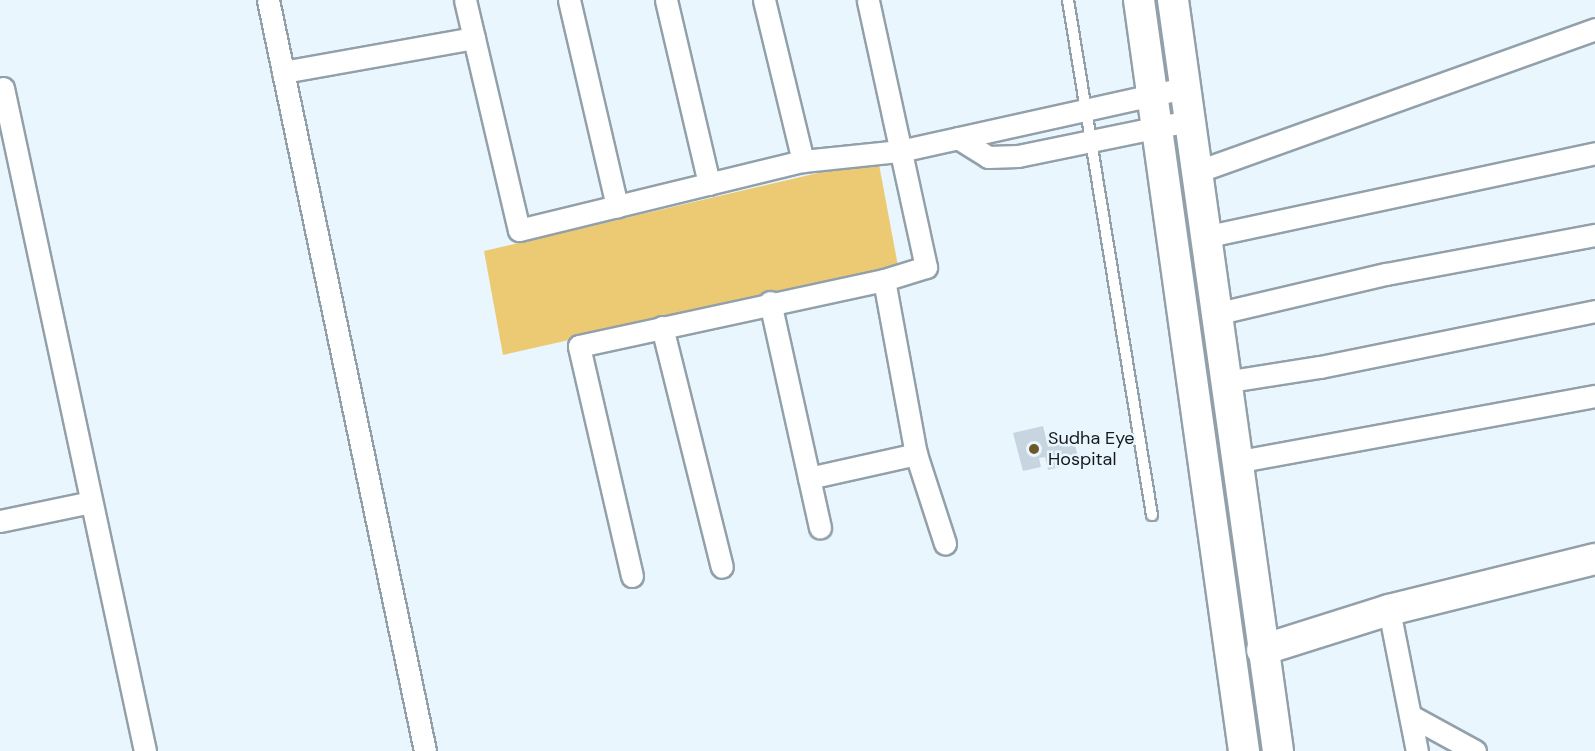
<!DOCTYPE html>
<html>
<head>
<meta charset="utf-8">
<style>
	body { margin:0 }
	#map { position:relative; width:1595px; height:751px; overflow:hidden; background:#e9f6fe; font-family:"DM Sans",sans-serif }
	div>[style] { position:absolute }
	[style*='--x'] { left:calc(var(--x)*1px); top:calc(var(--y)*1px); width:calc(var(--w)*1px); rotate:calc(var(--a)*1deg) }
	.green>* { inset:0; background:#ecca73 }
	.building>* { inset:0; background:#c6d5e0 }
	.roads { filter:drop-shadow(2px 0 #92a0aa) drop-shadow(-2px 0 #92a0aa) drop-shadow(0 2px #92a0aa) drop-shadow(0 -2px #92a0aa) }
	.lane>* { height:10px; margin:-5px; padding:0 5px; transform-origin:5px; border-radius:5px; background:#fff }
	.street>* { height:21px; margin:-10.5px; padding:0 10.5px; transform-origin:10.5px; border-radius:10.5px; background:#fff }
	.secondary>* { height:30px; margin:-15px; padding:0 15px; transform-origin:15px; border-radius:15px; background:#fff }
	.dots>* { width:16px; height:16px; translate:-50% -50%; box-sizing:border-box; border:3px solid #e9f6fe; border-radius:50% }
	span { translate:-50% -50%; white-space:nowrap; text-align:center; line-height:1.15; -webkit-text-stroke:5px #e9f6fe; paint-order:stroke }
	.poi-label { font-size:18px; color:#14191d }
	.left { translate:0 -50%; text-align:left }
</style>
</head>
<body>
<div id="map">
	<div class="green">
		<i style="clip-path:polygon(878px 159px,898px 266px,503px 355px,484px 251px)"></i>
	</div>
	<div class="building">
		<i style="clip-path:polygon(1043px 426px,1048px 447px,1074px 440px,1079px 462px,1048px 470px,1045px 457px,1039px 458px,1041px 467px,1023px 471px,1013px 433px)"></i>
	</div>
	<div class="roads">
		<div class="lane">
			<i style="--x:1068;--y:0;--w:522;--a:80.74"></i>
		</div>
		<div class="street">
			<i style="--x:268;--y:0;--w:767;--a:78.19"></i>
			<i style="--x:465;--y:0;--w:236;--a:76.8"></i>
			<i style="--x:519;--y:230;--w:292;--a:-13.7"></i>
			<i style="--x:803;--y:161;--w:98;--a:-5.9"></i>
			<i style="--x:900;--y:151;--w:291;--a:-12.5"></i>
			<i style="--x:569;--y:0;--w:212;--a:76.9"></i>
			<i style="--x:666;--y:0;--w:189;--a:76.8"></i>
			<i style="--x:764;--y:0;--w:166;--a:76.4"></i>
			<i style="--x:283;--y:72;--w:194;--a:-10.1"></i>
			<i style="--x:3;--y:88;--w:678;--a:77.91"></i>
			<i style="--x:958;--y:138;--w:36;--a:32"></i>
			<i style="--x:988;--y:157;--w:30;--a:-2"></i>
			<i style="--x:1018;--y:156;--w:175;--a:-11.6"></i>
			<i style="--x:1196;--y:172;--w:424;--a:-19.7"></i>
			<i style="--x:1204;--y:237;--w:400;--a:-12.1"></i>
			<i style="--x:884;--y:280;--w:177;--a:79.6"></i>
			<i style="--x:916;--y:454;--w:94;--a:72"></i>
			<i style="--x:770;--y:302;--w:231;--a:77.5"></i>
			<i style="--x:1215;--y:314;--w:176;--a:-13.2"></i>
			<i style="--x:1386;--y:274;--w:213;--a:-10.6"></i>
			<i style="--x:662;--y:327;--w:247;--a:76"></i>
			<i style="--x:1224;--y:382;--w:97;--a:-8.9"></i>
			<i style="--x:1320;--y:367;--w:281;--a:-11.5"></i>
			<i style="--x:1235;--y:462;--w:366;--a:-10.4"></i>
			<i style="--x:809;--y:478;--w:110;--a:-12.6"></i>
			<i style="--x:0;--y:521;--w:93;--a:-11.8"></i>
			<i style="--x:632;--y:576;--w:236;--a:-103"></i>
			<i style="--x:579;--y:346;--w:312;--a:-12.2"></i>
			<i style="--x:884;--y:280;--w:44;--a:-17.2"></i>
			<i style="--x:926;--y:267;--w:273;--a:-102.3"></i>
			<i style="--x:1389;--y:610;--w:144;--a:78.8"></i>
			<i style="--x:1411;--y:716;--w:73;--a:28.7"></i>
		</div>
		<div class="secondary">
			<i style="--x:1139;--y:0;--w:758;--a:82.04"></i>
			<i style="--x:1173;--y:0;--w:758;--a:82.04"></i>
			<i style="--x:1262;--y:650;--w:133;--a:-17.5"></i>
			<i style="--x:1389;--y:610;--w:212;--a:-13.9"></i>
		</div>
	</div>
	<div class="dots">
		<i style="left:1034px;top:449px;background:#6c5928"></i>
	</div>
	<div class="poi-label">
		<span class="left" style="left:1048px;top:449px">Sudha Eye<br>Hospital</span>
	</div>
</div>
</body>
</html>
